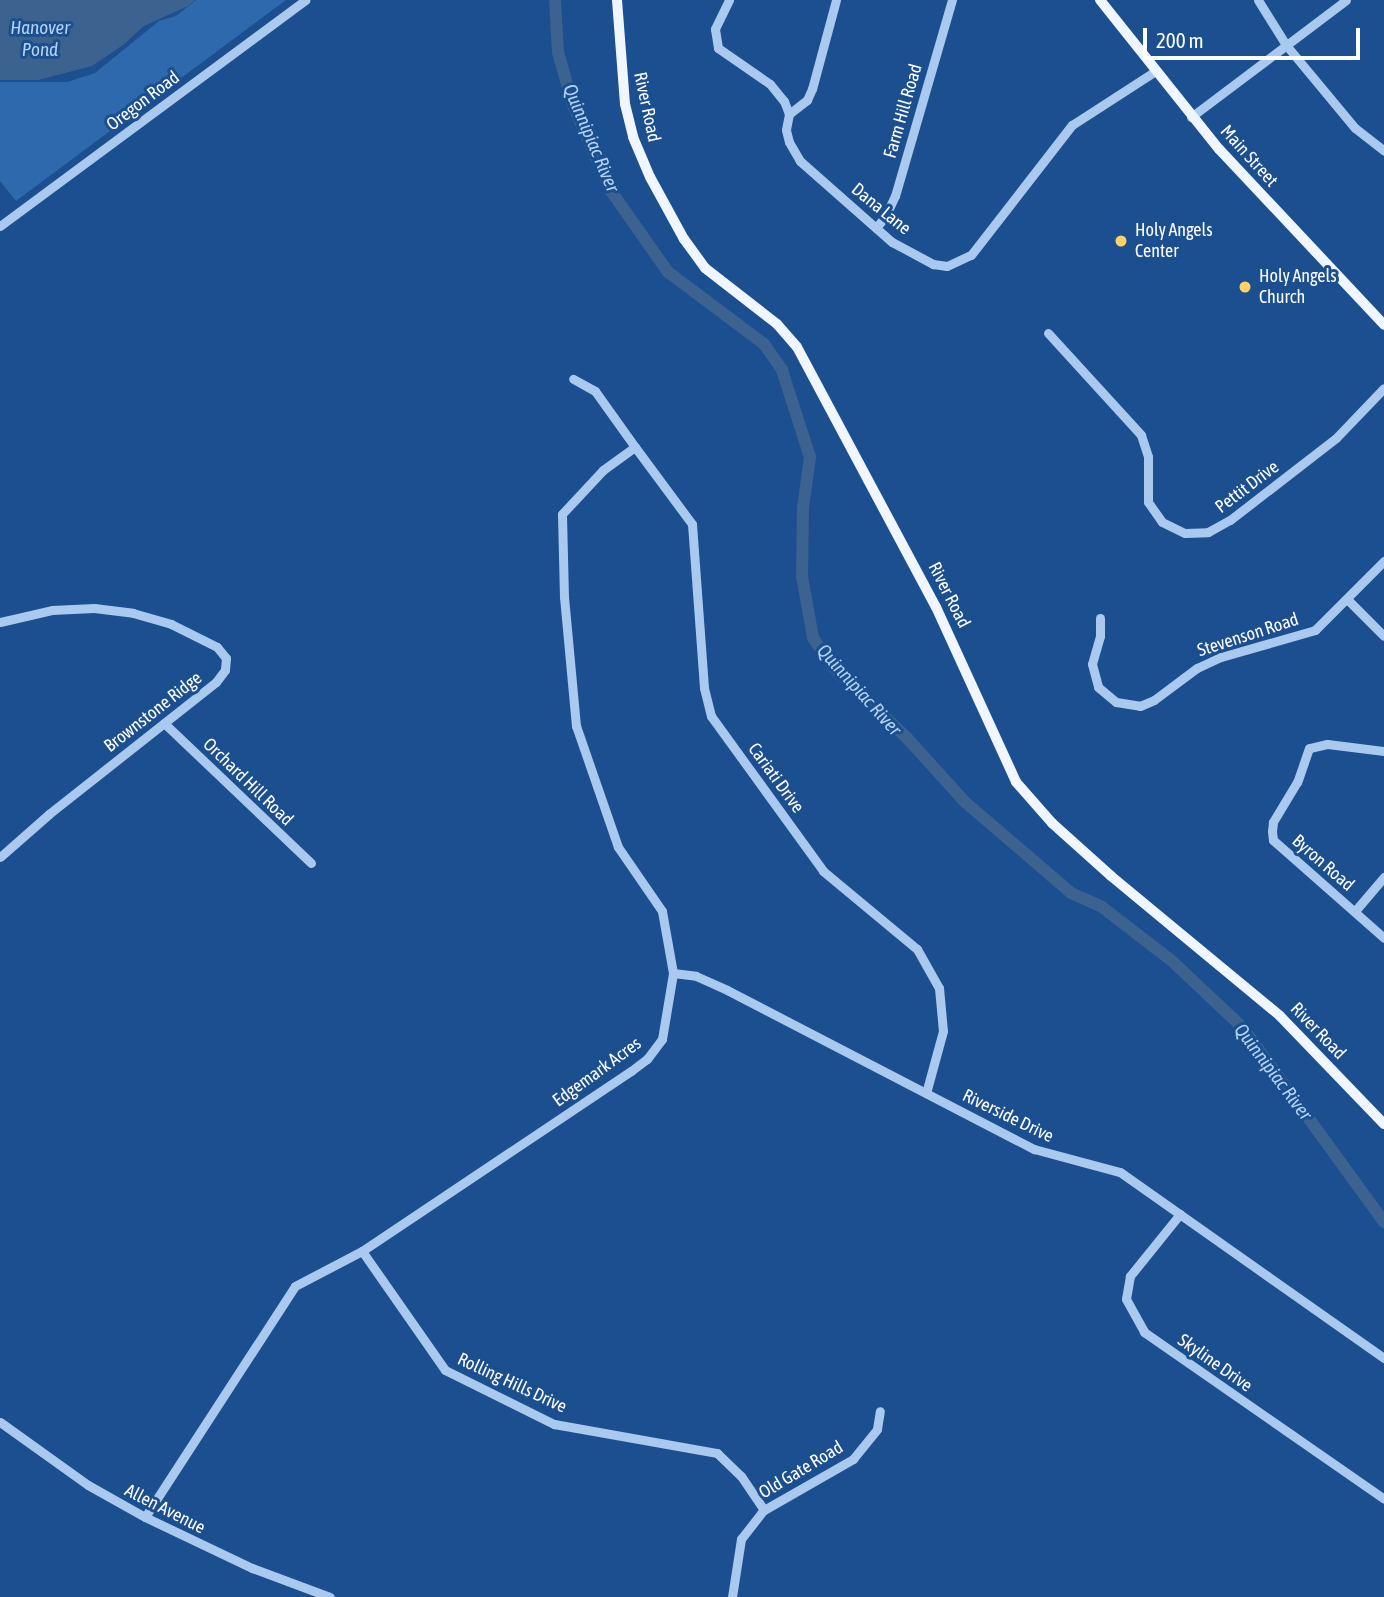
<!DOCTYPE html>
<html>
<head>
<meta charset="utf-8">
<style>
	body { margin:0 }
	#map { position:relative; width:1384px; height:1597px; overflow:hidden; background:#1b4f8f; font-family:"Asap Condensed",sans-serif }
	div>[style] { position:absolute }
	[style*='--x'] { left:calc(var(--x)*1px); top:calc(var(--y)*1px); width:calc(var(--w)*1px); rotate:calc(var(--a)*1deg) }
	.green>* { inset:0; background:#2e69ad }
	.water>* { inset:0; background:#3c6290 }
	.river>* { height:12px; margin:-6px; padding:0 6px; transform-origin:6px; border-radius:6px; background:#3c6290 }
	.minor>* { height:9px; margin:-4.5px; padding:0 4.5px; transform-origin:4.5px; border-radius:4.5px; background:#a9c9ee }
	.major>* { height:10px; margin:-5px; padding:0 5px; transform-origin:5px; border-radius:5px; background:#f0f6ff }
	.dots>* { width:19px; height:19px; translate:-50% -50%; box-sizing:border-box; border:4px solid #1b4f8f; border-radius:50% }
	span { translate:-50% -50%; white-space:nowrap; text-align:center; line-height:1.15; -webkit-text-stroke:6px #1b4f8f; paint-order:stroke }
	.street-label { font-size:18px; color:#fff }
	.poi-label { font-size:18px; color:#fff }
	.left { translate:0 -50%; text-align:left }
	.water-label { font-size:19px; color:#b5d3f5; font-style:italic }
	.scale { position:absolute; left:1143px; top:28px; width:217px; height:32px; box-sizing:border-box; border:4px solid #fff; border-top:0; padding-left:9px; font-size:21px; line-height:24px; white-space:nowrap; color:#fff; -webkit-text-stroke:5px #1b4f8f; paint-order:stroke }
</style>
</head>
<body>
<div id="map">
	<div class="green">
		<i style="clip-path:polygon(196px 0,286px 0,16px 201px,0 181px,0 82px,67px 82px,95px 73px,159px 21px,176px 16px)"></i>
	</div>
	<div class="water">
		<i style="clip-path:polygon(0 0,195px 0,188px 6px,144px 26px,123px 45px,92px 66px,38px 80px,0 80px)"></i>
	</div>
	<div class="river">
		<i style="--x:555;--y:0;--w:52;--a:86.7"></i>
		<i style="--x:558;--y:52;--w:55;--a:74.2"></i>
		<i style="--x:573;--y:105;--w:94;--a:66.2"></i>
		<i style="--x:611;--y:191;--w:99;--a:54.9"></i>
		<i style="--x:668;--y:272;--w:120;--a:36.9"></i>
		<i style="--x:764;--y:344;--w:32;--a:55"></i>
		<i style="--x:782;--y:370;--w:91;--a:72.2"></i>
		<i style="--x:810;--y:457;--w:51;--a:97.8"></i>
		<i style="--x:803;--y:508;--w:68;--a:90.8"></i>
		<i style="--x:802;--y:576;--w:63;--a:79.9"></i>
		<i style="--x:813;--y:638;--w:37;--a:55"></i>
		<i style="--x:834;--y:668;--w:101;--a:43.8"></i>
		<i style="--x:907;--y:738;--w:86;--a:47.8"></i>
		<i style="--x:965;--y:802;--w:140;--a:40.6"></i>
		<i style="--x:1071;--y:893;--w:34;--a:24"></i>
		<i style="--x:1102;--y:907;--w:88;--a:37.6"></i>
		<i style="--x:1172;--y:961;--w:98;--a:43.3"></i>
		<i style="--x:1243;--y:1028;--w:240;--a:54"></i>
	</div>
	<div class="minor">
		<i style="--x:729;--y:0;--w:32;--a:116"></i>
		<i style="--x:715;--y:29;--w:19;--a:81"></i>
		<i style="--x:718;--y:48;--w:63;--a:34.7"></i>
		<i style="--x:770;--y:84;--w:22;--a:51"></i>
		<i style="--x:784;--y:101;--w:14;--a:69"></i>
		<i style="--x:789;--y:114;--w:16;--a:101"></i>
		<i style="--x:786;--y:130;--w:12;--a:76"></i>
		<i style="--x:789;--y:142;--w:22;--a:60"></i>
		<i style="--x:800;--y:161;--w:123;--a:41.4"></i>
		<i style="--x:892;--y:242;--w:47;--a:28.2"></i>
		<i style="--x:933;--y:264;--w:14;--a:8"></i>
		<i style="--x:947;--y:266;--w:26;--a:-25"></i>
		<i style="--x:971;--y:255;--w:165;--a:-52.2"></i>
		<i style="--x:1072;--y:125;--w:98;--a:-32.9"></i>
		<i style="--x:1258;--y:0;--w:53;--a:58.1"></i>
		<i style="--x:1286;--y:45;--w:108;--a:50.3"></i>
		<i style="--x:1355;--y:128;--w:37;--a:38"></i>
		<i style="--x:789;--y:114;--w:23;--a:-38"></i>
		<i style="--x:807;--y:100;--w:12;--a:-66"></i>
		<i style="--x:812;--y:89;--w:92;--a:-74.9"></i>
		<i style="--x:1191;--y:117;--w:194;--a:-37"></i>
		<i style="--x:0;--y:226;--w:380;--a:-36.5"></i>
		<i style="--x:876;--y:228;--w:16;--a:-52"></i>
		<i style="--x:886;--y:215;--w:21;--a:-65"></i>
		<i style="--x:895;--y:196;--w:204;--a:-73.8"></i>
		<i style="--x:1048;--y:333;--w:138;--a:47.6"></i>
		<i style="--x:1141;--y:435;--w:23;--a:72"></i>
		<i style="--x:1148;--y:457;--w:45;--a:90"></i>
		<i style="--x:1148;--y:502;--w:24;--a:55"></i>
		<i style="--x:1162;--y:522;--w:25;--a:26"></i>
		<i style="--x:1185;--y:533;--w:23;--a:-2"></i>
		<i style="--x:1208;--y:532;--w:25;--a:-29"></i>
		<i style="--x:1230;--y:520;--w:134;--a:-37.7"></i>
		<i style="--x:1336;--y:438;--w:69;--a:-46.2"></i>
		<i style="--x:635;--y:447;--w:96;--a:53.5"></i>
		<i style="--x:692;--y:524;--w:164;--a:85.8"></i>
		<i style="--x:704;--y:688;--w:29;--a:76"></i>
		<i style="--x:711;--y:716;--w:191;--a:54.1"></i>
		<i style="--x:823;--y:871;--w:122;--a:39.7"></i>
		<i style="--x:917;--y:949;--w:45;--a:60.6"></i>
		<i style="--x:939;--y:988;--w:43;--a:84.7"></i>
		<i style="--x:943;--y:1031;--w:64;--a:105.3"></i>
		<i style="--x:1347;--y:599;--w:52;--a:45"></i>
		<i style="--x:1100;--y:618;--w:18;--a:90"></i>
		<i style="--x:1100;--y:636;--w:29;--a:106"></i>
		<i style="--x:1092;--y:664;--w:24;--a:75"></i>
		<i style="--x:1098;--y:687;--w:23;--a:40"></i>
		<i style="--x:1116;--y:702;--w:24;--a:9"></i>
		<i style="--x:1140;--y:706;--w:15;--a:-23"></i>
		<i style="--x:1154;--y:700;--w:54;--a:-36.7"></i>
		<i style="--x:1197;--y:668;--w:26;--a:-25"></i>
		<i style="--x:1221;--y:657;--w:98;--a:-16"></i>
		<i style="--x:1315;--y:630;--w:98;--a:-45"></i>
		<i style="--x:0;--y:622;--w:53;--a:-13"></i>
		<i style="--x:52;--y:610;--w:42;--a:-2.7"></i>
		<i style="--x:94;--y:608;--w:39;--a:7"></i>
		<i style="--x:133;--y:613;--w:40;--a:16"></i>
		<i style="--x:171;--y:624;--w:51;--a:26.6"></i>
		<i style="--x:217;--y:647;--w:14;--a:51"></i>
		<i style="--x:226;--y:658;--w:12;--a:95"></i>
		<i style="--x:225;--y:670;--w:15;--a:127"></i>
		<i style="--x:216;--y:682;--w:213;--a:141.7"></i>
		<i style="--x:49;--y:814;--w:65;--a:138.7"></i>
		<i style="--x:164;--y:723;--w:203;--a:43.6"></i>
		<i style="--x:1384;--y:751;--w:57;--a:-173"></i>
		<i style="--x:1327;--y:744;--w:18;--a:167"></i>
		<i style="--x:1309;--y:748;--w:36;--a:109"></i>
		<i style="--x:1297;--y:782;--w:47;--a:121"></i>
		<i style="--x:1273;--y:822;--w:9;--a:96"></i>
		<i style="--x:1272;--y:831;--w:9;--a:84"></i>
		<i style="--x:1273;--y:840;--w:148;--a:41.4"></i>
		<i style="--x:1355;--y:911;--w:45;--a:-49.5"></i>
		<i style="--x:673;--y:973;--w:23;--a:7"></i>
		<i style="--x:696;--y:976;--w:34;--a:24"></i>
		<i style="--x:727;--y:990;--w:346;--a:27.4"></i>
		<i style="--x:1034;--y:1149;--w:89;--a:15"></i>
		<i style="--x:1120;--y:1172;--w:323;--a:35.2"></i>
		<i style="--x:1180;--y:1214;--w:80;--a:128.9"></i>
		<i style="--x:1130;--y:1276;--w:23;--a:100"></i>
		<i style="--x:1126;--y:1299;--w:38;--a:61"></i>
		<i style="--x:1144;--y:1332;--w:292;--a:34.8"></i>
		<i style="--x:362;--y:1251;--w:145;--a:55.1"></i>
		<i style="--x:445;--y:1370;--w:122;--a:26.4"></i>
		<i style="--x:554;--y:1424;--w:166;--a:10.1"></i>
		<i style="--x:717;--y:1453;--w:33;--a:44"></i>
		<i style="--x:741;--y:1476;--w:41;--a:55.9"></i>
		<i style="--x:0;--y:1422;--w:108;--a:35.6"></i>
		<i style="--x:88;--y:1485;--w:65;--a:29.3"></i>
		<i style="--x:145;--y:1517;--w:119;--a:25.5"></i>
		<i style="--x:252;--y:1568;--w:83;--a:20.4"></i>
		<i style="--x:145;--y:1517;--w:275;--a:-57"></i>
		<i style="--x:295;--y:1286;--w:76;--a:-27.6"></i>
		<i style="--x:362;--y:1251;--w:324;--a:-33.8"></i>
		<i style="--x:631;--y:1071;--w:20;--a:-37"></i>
		<i style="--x:647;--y:1059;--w:25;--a:-53"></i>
		<i style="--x:662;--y:1039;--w:67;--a:-80.5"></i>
		<i style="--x:673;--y:973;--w:63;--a:-100.1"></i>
		<i style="--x:662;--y:911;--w:78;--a:-124.5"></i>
		<i style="--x:618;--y:847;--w:128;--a:-109.1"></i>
		<i style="--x:576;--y:726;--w:130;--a:-95.3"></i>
		<i style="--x:564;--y:597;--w:83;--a:-91.4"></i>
		<i style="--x:562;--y:514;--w:60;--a:-47"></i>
		<i style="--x:603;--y:470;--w:39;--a:-36"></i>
		<i style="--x:635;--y:447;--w:69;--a:-125.5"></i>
		<i style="--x:595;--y:391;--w:25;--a:-151"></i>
		<i style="--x:732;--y:1597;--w:59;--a:-81.2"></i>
		<i style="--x:741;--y:1539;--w:37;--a:-52"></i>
		<i style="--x:764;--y:1510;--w:103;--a:-29.8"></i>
		<i style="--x:853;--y:1459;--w:38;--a:-51"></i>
		<i style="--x:877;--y:1429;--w:18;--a:-81"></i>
	</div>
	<div class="major">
		<i style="--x:617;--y:0;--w:104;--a:85.6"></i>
		<i style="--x:625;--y:104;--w:34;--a:76"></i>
		<i style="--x:633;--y:137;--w:43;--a:67"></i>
		<i style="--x:650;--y:177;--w:71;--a:61.3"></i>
		<i style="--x:684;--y:239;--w:36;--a:54"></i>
		<i style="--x:705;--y:268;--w:91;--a:37.9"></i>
		<i style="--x:777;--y:324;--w:30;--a:49"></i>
		<i style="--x:797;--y:347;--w:295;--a:61.9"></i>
		<i style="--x:936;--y:607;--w:192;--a:65.4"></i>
		<i style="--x:1016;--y:782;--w:55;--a:48.7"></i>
		<i style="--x:1052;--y:823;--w:79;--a:41.9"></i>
		<i style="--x:1111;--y:876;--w:219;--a:39.6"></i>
		<i style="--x:1280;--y:1016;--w:150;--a:46.1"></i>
		<i style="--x:1100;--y:0;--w:191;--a:51.4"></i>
		<i style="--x:1219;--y:149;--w:241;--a:46.8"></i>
	</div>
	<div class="dots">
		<i style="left:1121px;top:241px;background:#ffd166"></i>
		<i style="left:1245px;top:287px;background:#ffd166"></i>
	</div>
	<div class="street-label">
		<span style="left:143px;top:101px;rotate:-37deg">Oregon Road</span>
		<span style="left:647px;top:107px;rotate:78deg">River Road</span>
		<span style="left:903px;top:111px;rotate:-74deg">Farm Hill Road</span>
		<span style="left:1249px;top:156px;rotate:48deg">Main Street</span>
		<span style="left:881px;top:209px;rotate:39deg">Dana Lane</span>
		<span style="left:1247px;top:487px;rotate:-37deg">Pettit Drive</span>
		<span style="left:949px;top:595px;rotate:63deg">River Road</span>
		<span style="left:1248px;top:635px;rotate:-18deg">Stevenson Road</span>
		<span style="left:153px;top:712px;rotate:-38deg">Brownstone Ridge</span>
		<span style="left:776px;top:778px;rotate:54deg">Cariati Drive</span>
		<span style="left:248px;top:782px;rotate:44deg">Orchard Hill Road</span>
		<span style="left:1323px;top:863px;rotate:41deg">Byron Road</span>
		<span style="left:1318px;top:1031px;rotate:46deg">River Road</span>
		<span style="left:597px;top:1072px;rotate:-36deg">Edgemark Acres</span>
		<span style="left:1008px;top:1116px;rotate:26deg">Riverside Drive</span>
		<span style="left:1215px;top:1363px;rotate:35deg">Skyline Drive</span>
		<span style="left:512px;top:1383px;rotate:25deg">Rolling Hills Drive</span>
		<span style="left:801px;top:1470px;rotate:-31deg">Old Gate Road</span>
		<span style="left:165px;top:1509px;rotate:27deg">Allen Avenue</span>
	</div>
	<div class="poi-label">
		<span class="left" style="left:1135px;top:241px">Holy Angels<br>Center</span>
		<span class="left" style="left:1259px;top:287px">Holy Angels<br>Church</span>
	</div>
	<div class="water-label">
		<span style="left:40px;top:39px">Hanover<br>Pond</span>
		<span style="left:591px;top:138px;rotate:67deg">Quinnipiac River</span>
		<span style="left:859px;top:690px;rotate:48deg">Quinnipiac River</span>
		<span style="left:1273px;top:1072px;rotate:53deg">Quinnipiac River</span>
	</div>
	<div class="scale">200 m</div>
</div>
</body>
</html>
